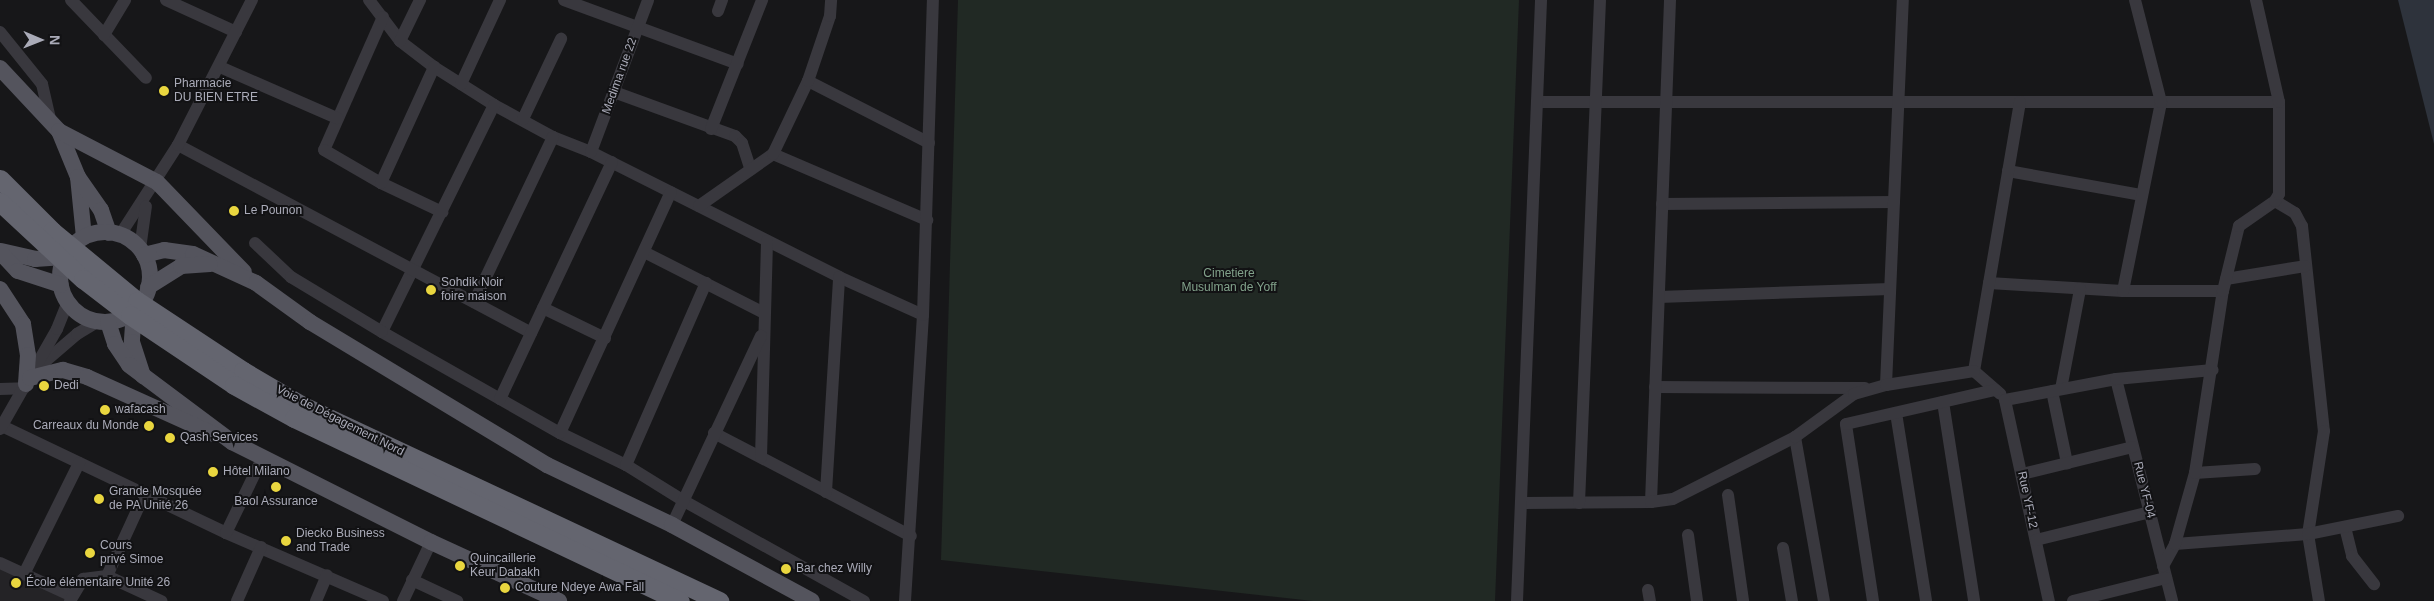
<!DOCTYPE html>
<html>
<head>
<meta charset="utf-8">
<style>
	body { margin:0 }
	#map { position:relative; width:2434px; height:601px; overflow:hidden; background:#171719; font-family:Arial,sans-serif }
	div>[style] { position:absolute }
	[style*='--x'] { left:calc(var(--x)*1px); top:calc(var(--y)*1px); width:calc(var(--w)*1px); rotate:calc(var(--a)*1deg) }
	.built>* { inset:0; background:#242326 }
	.green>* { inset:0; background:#212924 }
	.water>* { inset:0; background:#2e333c }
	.minor>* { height:12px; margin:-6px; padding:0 6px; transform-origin:6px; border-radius:6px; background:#39383e }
	.major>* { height:16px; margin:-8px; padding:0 8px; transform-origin:8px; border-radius:8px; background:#54545d }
	.major>.ring { margin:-8px; padding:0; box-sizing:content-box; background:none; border:16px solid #54545d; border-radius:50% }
	.highway-bridge>* { height:19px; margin:-9.5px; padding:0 9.5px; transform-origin:9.5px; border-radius:9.5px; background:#64656f }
	.dots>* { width:14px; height:14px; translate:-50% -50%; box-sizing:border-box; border:2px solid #121214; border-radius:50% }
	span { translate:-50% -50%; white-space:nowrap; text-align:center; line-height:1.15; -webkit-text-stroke:4px #121214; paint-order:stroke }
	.street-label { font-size:12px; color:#aaabb8 }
	.poi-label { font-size:12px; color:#aaabb8 }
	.left { translate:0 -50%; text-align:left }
	.right { translate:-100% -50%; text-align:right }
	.park-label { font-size:12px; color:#82a28b }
	.north { position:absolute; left:15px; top:15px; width:50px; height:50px; -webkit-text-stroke:4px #121214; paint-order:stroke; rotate:91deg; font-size:14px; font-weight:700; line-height:20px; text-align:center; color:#aaabb8 }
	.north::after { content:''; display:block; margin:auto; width:18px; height:22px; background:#aaabb8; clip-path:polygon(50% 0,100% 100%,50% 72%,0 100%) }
</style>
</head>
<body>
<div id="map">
	<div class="built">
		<i style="clip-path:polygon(0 567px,65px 598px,64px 601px,0 601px)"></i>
	</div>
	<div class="green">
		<i style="clip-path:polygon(958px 0,1519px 0,1495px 601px,1313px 601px,941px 560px)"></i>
	</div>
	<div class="water">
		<i style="clip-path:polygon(2398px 0,2434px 0,2434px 144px)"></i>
	</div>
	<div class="minor">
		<i style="--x:71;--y:0;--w:108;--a:46.1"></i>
		<i style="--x:166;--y:0;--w:77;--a:24.6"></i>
		<i style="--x:369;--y:0;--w:51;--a:52.9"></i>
		<i style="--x:400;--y:41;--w:43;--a:37.4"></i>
		<i style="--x:434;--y:67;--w:71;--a:32.3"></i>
		<i style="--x:494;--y:105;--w:67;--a:28.5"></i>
		<i style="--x:553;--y:137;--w:41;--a:21.5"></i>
		<i style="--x:591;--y:152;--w:278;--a:26.7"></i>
		<i style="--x:839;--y:277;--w:92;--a:24.3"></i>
		<i style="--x:564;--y:0;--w:185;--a:20.2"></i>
		<i style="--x:718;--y:11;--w:12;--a:-70"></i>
		<i style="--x:383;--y:17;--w:145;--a:113.9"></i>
		<i style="--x:324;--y:150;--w:66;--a:30.1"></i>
		<i style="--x:381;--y:183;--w:68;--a:25.4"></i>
		<i style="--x:0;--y:32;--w:67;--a:51.1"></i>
		<i style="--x:42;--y:84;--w:36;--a:77"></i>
		<i style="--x:104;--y:35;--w:41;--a:-59"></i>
		<i style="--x:400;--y:41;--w:46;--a:-64"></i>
		<i style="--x:220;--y:67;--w:128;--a:23.6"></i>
		<i style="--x:808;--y:81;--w:136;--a:27.1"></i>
		<i style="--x:461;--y:84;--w:93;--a:-65.1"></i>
		<i style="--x:614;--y:92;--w:129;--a:20"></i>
		<i style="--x:735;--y:136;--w:10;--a:45"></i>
		<i style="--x:742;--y:143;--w:28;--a:72"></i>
		<i style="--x:1537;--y:102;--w:742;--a:0"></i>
		<i style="--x:494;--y:105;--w:253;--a:116.3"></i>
		<i style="--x:382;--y:332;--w:205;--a:29.6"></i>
		<i style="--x:560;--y:433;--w:73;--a:25.9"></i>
		<i style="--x:626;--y:465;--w:68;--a:31.8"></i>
		<i style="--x:684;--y:501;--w:206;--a:29.1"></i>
		<i style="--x:523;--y:119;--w:89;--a:-64.6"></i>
		<i style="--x:711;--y:129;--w:139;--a:-68.4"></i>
		<i style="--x:178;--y:145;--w:400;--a:28"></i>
		<i style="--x:591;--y:152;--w:162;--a:-69.4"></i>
		<i style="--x:773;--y:154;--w:168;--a:23.2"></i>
		<i style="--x:2008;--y:171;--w:136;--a:10.2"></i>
		<i style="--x:381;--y:183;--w:128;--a:-65.4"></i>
		<i style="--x:2275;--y:201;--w:23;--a:31"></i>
		<i style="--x:2295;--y:213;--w:15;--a:62"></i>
		<i style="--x:2302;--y:226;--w:206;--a:83.9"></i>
		<i style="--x:2324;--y:431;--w:104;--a:98.8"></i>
		<i style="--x:2308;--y:534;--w:68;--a:80.7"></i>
		<i style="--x:1662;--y:204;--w:232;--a:-0.5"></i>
		<i style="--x:699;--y:206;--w:90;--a:-35.1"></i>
		<i style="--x:773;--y:154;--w:81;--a:-64.4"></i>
		<i style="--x:808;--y:81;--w:69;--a:-71.3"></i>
		<i style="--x:830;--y:16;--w:16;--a:-86"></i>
		<i style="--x:120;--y:235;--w:107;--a:-57.2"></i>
		<i style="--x:178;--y:145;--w:163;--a:-63"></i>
		<i style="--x:255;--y:243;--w:50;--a:43.4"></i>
		<i style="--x:291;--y:277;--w:106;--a:31.1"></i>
		<i style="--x:140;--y:249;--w:43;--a:-82.1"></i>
		<i style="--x:644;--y:252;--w:135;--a:26.9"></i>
		<i style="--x:2226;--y:279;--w:80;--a:-9.3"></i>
		<i style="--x:1989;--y:283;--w:134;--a:3.4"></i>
		<i style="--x:2123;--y:291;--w:100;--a:0"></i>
		<i style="--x:2123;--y:291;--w:193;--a:-78.6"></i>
		<i style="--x:2161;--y:102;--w:105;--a:-104.3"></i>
		<i style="--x:1659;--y:297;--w:231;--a:-2"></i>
		<i style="--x:474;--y:302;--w:183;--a:-64.4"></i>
		<i style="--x:543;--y:308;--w:69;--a:25.8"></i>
		<i style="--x:41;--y:365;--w:48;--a:-40.7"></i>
		<i style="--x:77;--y:334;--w:26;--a:-31"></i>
		<i style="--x:1974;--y:371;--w:273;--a:-80.3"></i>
		<i style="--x:1974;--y:371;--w:35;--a:41"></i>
		<i style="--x:2116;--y:379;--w:229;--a:75.8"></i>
		<i style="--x:1886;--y:385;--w:385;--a:-87.5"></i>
		<i style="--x:1655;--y:387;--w:210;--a:0.3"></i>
		<i style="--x:0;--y:389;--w:24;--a:-2"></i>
		<i style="--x:2061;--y:389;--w:102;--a:-79.2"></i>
		<i style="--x:2052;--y:391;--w:74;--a:78.2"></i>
		<i style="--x:500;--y:399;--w:262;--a:-64.7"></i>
		<i style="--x:2005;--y:400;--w:113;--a:-10.7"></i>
		<i style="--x:2116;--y:379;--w:97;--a:-5.3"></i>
		<i style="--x:2005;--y:400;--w:206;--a:77.7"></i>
		<i style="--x:1943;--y:402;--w:201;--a:81.1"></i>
		<i style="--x:1896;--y:413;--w:190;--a:80.9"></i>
		<i style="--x:2;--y:426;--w:248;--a:25.5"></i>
		<i style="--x:226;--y:533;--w:171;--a:23.4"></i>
		<i style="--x:0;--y:429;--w:115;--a:-60.3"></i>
		<i style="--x:57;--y:329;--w:29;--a:-68"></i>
		<i style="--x:560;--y:433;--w:265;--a:-65.3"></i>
		<i style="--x:714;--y:433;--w:222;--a:27.6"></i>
		<i style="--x:1795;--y:437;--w:167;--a:80"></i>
		<i style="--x:761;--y:457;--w:216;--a:-88.4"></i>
		<i style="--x:626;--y:465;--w:199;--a:-66.3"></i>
		<i style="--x:2195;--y:473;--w:60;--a:-3.8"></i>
		<i style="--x:2022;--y:474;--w:114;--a:-13.7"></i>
		<i style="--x:826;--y:492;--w:215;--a:-86.5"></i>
		<i style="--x:1728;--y:495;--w:107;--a:81.9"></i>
		<i style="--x:1651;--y:502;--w:502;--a:-87.83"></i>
		<i style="--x:1521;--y:503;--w:130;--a:-0.4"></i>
		<i style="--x:1651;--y:502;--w:22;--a:-8"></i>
		<i style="--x:1673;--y:499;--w:137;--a:-26.9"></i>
		<i style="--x:1795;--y:437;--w:73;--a:-36.1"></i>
		<i style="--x:1854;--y:394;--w:33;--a:-16"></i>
		<i style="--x:1886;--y:385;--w:89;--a:-9"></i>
		<i style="--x:1579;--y:503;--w:503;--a:-87.61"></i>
		<i style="--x:672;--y:525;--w:209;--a:-64.8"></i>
		<i style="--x:2345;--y:527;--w:30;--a:76"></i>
		<i style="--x:2352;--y:556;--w:36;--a:52"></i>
		<i style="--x:226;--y:533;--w:82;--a:-64.1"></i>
		<i style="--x:1688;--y:535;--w:67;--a:82.2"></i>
		<i style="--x:2036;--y:540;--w:117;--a:-13.8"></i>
		<i style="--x:2175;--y:544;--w:133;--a:-4.3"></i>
		<i style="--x:2308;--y:534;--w:92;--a:-11.3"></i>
		<i style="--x:1783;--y:548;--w:54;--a:80.4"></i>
		<i style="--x:0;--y:563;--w:79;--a:24.6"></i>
		<i style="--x:2163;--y:566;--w:25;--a:-61"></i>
		<i style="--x:2175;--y:544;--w:74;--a:-74.3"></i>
		<i style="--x:2195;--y:473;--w:184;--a:-81.3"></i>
		<i style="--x:2223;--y:291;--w:67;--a:-76.2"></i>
		<i style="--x:2239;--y:226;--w:44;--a:-34.8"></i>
		<i style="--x:2275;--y:201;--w:8;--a:-60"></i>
		<i style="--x:2279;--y:194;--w:92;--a:-90"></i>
		<i style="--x:2279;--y:102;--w:105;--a:-102.7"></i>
		<i style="--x:24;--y:574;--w:124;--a:-63.6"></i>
		<i style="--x:107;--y:576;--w:89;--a:-65.4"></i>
		<i style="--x:412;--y:580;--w:50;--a:25"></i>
		<i style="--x:1648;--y:590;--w:11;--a:80"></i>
		<i style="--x:70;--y:601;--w:26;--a:-59"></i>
		<i style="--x:83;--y:579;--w:24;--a:-7"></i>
		<i style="--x:107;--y:576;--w:60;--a:24.8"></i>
		<i style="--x:237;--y:601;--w:59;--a:-66"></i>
		<i style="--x:316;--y:601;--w:28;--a:-67"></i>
		<i style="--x:403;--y:601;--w:65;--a:-64.6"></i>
		<i style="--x:905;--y:601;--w:287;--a:-86.4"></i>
		<i style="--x:923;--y:315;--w:315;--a:-88.2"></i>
		<i style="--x:1517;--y:601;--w:601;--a:-87.71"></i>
		<i style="--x:1873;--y:601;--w:179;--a:-98.7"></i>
		<i style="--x:1846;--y:424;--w:153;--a:-12.9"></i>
		<i style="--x:2073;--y:601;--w:96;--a:-13.9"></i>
	</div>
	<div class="major">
		<i style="--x:0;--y:68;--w:86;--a:46.9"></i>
		<i style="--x:59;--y:131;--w:50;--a:67.6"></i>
		<i style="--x:78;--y:177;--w:60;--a:84.3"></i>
		<i style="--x:59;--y:131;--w:110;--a:27.5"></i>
		<i style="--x:157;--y:182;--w:125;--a:46"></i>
		<i style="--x:78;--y:177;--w:40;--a:55.1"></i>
		<i style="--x:101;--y:210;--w:24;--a:71"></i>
		<i class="ring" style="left:60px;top:232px;width:74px;height:74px"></i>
		<i style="--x:1;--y:251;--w:35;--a:13"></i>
		<i style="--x:35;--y:259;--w:29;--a:-4"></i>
		<i style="--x:0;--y:252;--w:26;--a:47"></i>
		<i style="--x:18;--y:271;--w:45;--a:18"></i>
		<i style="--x:144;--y:255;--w:21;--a:-14"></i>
		<i style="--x:164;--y:250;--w:29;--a:8"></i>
		<i style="--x:193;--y:254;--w:69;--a:24.7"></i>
		<i style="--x:256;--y:283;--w:67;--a:35.8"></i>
		<i style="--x:310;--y:322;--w:277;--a:31.1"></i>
		<i style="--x:547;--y:465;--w:139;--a:25.6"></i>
		<i style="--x:672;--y:525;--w:159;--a:28.5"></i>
		<i style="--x:148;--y:287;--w:39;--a:-32"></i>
		<i style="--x:181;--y:266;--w:29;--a:-4"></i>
		<i style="--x:0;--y:289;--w:42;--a:56.7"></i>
		<i style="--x:23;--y:324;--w:31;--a:81"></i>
		<i style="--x:28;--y:355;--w:29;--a:94"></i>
		<i style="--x:134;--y:311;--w:31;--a:94"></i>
		<i style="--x:132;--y:342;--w:36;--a:72"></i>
		<i style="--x:108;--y:322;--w:23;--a:72"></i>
		<i style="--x:115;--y:344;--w:25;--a:56"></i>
		<i style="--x:129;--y:365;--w:129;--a:36.8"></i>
		<i style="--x:232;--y:442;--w:223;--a:26.7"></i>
		<i style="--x:431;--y:542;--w:141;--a:24.7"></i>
		<i style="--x:30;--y:378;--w:34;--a:-14"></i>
		<i style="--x:63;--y:370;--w:25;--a:16"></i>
		<i style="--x:87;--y:377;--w:138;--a:24.3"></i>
	</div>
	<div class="highway-bridge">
		<i style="--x:0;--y:179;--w:74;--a:45"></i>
		<i style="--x:52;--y:231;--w:110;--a:39.5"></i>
		<i style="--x:137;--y:301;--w:127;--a:33.4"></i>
		<i style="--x:243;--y:371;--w:67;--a:30.4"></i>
		<i style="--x:301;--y:405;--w:462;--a:25.1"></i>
		<i style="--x:0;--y:202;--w:113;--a:42.9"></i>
		<i style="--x:83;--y:279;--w:59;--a:37.5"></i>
		<i style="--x:130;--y:315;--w:125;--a:33.9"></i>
		<i style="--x:234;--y:385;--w:68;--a:28.8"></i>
		<i style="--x:294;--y:418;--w:427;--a:25.4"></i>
	</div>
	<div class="dots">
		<i style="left:164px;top:91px;background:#e9d63f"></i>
		<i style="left:234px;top:211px;background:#e9d63f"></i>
		<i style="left:431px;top:290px;background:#e9d63f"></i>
		<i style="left:44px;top:386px;background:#e9d63f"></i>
		<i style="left:105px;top:410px;background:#e9d63f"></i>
		<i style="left:149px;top:426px;background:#e9d63f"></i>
		<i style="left:170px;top:438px;background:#e9d63f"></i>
		<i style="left:213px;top:472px;background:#e9d63f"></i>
		<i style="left:276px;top:487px;background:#e9d63f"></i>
		<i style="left:99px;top:499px;background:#e9d63f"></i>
		<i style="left:286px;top:541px;background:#e9d63f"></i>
		<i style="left:90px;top:553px;background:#e9d63f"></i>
		<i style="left:460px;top:566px;background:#e9d63f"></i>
		<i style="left:786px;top:569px;background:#e9d63f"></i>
		<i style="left:16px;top:583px;background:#e9d63f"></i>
		<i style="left:505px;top:588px;background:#e9d63f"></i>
	</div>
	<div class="street-label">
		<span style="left:620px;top:76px;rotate:-70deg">Medima rue 22</span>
		<span style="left:340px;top:421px;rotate:27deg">Voie de Dégagement Nord</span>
		<span style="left:2144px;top:490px;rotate:76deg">Rue YF-04</span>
		<span style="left:2027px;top:500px;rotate:78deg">Rue YF-12</span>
	</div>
	<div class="poi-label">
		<span class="left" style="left:174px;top:91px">Pharmacie<br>DU BIEN ETRE</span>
		<span class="left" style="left:244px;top:211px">Le Pounon</span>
		<span class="left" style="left:441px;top:290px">Sohdik Noir<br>foire maison</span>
		<span class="left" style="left:54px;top:386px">Dedi</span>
		<span class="left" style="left:115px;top:410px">wafacash</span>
		<span class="right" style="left:139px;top:426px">Carreaux du Monde</span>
		<span class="left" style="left:180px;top:438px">Qash Services</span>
		<span class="left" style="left:223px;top:472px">Hôtel Milano</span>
		<span class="left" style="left:109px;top:499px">Grande Mosquée<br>de PA Unité 26</span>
		<span style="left:276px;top:502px">Baol Assurance</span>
		<span class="left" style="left:296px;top:541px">Diecko Business<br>and Trade</span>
		<span class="left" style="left:100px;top:553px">Cours<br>privé Simoe</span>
		<span class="left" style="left:470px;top:566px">Quincaillerie<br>Keur Dabakh</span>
		<span class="left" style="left:796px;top:569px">Bar chez Willy</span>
		<span class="left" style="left:26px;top:583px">École élémentaire Unité 26</span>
		<span class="left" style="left:515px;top:588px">Couture Ndeye Awa Fall</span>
	</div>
	<div class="park-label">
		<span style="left:1229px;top:281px">Cimetiere<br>Musulman de Yoff</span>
	</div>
	<div class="north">N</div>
</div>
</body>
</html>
